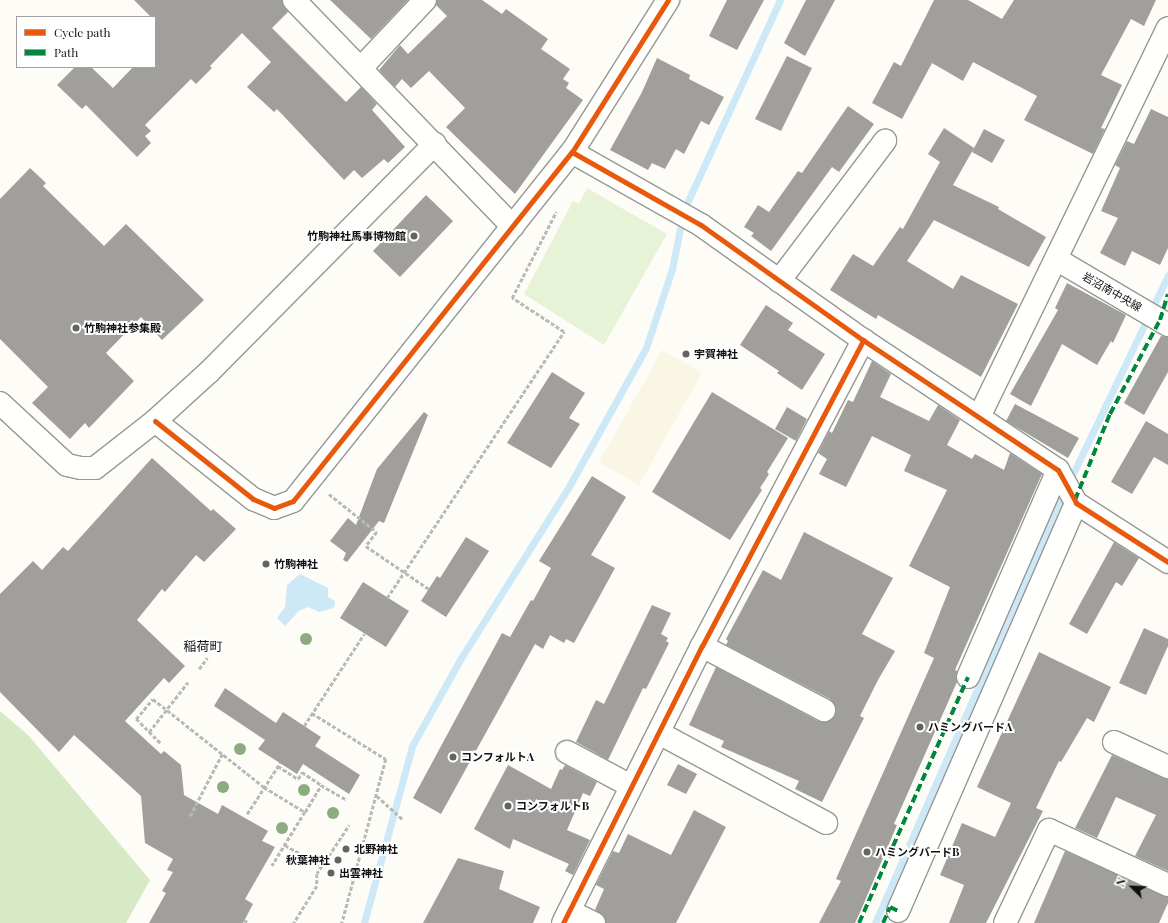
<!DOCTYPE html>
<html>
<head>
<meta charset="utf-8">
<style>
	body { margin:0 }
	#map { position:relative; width:1168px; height:923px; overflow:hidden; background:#fdfcf7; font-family:"Playfair Display","Noto Sans JP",serif }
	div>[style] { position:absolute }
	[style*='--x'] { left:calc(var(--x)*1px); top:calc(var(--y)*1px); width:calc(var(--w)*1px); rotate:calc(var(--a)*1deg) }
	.farmland>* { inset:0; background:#f9f7e4 }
	.green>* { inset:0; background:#e7f3d7 }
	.forest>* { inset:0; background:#d8eac5 }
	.water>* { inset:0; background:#cde8f7 }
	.stream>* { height:7px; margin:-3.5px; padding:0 3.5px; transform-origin:3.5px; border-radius:3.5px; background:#cde8f7 }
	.building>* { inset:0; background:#a19f9c }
	.path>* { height:2.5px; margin-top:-1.25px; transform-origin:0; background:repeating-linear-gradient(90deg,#b9b9b8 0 4px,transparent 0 6px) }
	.roads { filter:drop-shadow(1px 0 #979795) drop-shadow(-1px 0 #979795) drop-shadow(0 1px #979795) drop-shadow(0 -1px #979795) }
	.minor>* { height:22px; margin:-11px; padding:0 11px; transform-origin:11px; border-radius:11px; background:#fffffe }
	.quiet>* { height:4px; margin-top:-2px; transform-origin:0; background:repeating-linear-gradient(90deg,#00873e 0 8px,transparent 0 12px) }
	.cycleway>* { height:5px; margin:-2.5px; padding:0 2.5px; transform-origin:2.5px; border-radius:2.5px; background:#e8590c }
	.trees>* { width:12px; height:12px; margin:-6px; border-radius:50%; background:#8cac80 }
	.dots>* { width:11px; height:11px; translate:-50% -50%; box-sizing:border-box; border:2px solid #fff; border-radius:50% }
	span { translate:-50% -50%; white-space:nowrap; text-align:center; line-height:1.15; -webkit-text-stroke:4px #fff; paint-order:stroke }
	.poi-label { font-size:11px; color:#111; font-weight:700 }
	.right { translate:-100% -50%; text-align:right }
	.left { translate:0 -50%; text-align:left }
	.street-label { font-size:11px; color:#111 }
	.quarter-label { font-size:13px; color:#111 }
	.legend { position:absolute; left:16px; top:16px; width:140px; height:52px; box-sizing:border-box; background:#fff; border:1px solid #a0a0a0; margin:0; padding:5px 7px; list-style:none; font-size:12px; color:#111 }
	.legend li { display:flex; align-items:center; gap:8px; height:20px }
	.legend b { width:20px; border:1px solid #a0a0a0 }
	.north { position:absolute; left:1112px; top:867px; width:40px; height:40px; -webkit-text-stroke:3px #fff; paint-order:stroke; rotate:294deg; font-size:11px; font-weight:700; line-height:16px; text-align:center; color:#111 }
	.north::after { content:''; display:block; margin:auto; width:14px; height:18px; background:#111; clip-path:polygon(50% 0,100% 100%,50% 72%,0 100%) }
</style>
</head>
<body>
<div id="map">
	<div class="farmland">
		<i style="clip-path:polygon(662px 350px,702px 373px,639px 485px,599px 462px)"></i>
	</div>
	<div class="green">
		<i style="clip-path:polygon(587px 188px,667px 234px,604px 345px,524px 294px,573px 201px,579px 204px)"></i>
	</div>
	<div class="forest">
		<i style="clip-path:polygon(0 711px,29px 736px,150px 880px,126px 923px,0 923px)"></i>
	</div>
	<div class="water">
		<i style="clip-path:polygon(300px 574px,328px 588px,328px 597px,335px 601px,335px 605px,333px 608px,319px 612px,308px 607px,299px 611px,285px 626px,277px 618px,285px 607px,287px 585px)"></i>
	</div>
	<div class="stream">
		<i style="--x:688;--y:201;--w:221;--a:-65.4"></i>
		<i style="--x:1069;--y:482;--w:229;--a:-64.4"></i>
		<i style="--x:364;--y:923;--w:183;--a:-74.8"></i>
		<i style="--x:412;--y:746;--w:101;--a:-60.9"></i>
		<i style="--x:461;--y:658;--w:201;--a:-57.8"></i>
		<i style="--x:568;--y:488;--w:160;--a:-60.9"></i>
		<i style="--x:646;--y:348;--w:83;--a:-71.8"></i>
		<i style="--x:672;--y:269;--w:41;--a:-78.7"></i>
		<i style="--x:875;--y:923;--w:472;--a:-66.4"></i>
	</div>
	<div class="building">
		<i style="clip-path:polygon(134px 0,282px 0,288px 12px,272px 28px,346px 102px,361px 87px,377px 104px,372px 110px,405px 147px,388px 163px,384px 159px,362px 178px,354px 170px,344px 180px,277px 109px,274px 112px,247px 87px,271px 62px,242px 33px,210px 66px,212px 68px,196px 84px,191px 79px,145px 125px,151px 131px,145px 136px,151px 143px,137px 157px,86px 105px,82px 109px,57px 85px,75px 67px,91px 67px,113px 88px,133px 67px,155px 67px,155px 17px,151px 17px)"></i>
		<i style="clip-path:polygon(330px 0,408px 0,371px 39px)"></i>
		<i style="clip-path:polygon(437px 0,482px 0,502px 14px,506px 9px,548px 39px,541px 49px,570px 69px,563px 79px,569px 83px,566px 88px,583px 100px,515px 194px,446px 127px,465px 108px,429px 71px,411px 88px,402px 79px,395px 87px,379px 70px,400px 45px,408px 54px,447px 16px,436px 5px)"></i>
		<i style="clip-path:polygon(727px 0,764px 0,737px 50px,709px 36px)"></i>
		<i style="clip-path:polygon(806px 0,835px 0,805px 56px,784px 43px)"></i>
		<i style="clip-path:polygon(934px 0,968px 0,1002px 19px,1014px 0,1156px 0,1144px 26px,1131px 19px,1101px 75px,1122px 85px,1101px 128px,1105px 129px,1093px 154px,1024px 120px,1037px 96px,973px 62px,963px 81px,932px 63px,902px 119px,872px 103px,894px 62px,901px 66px)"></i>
		<i style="clip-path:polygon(787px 56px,812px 68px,781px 131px,755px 119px)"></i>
		<i style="clip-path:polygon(657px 58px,690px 75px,689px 79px,724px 97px,709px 125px,701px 121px,684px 154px,676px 149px,665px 169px,652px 163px,648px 170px,610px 150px,642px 92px)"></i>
		<i style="clip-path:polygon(848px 106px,874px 124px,839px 172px,832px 167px,771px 251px,751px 236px,754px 233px,744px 227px,758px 205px,769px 212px,798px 171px,802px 173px)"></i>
		<i style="clip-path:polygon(1151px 109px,1168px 117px,1168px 248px,1160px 265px,1132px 251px,1125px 266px,1100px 253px,1118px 218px,1101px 211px,1120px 168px,1115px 165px,1127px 141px,1134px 144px)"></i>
		<i style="clip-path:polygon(944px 128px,974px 148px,953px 185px,999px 207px,998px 209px,1046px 237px,1029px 267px,934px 220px,907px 261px,953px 289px,961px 275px,1018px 304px,981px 377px,878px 315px,876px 319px,830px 290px,853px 254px,873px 266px,900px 227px,903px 229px,940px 162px,928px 154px)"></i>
		<i style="clip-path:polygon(984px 129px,1005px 140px,992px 163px,972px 152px)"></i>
		<i style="clip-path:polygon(30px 168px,46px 183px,43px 186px,104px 246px,126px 224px,204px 300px,162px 340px,141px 317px,106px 353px,134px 381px,89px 428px,85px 423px,70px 439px,32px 403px,48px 387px,0 339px,0 199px)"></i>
		<i style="clip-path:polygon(426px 195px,453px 221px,400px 277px,373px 251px)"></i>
		<i style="clip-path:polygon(1067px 283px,1126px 315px,1113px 343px,1111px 341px,1097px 365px,1062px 344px,1031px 406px,1010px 394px,1058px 310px,1055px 308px)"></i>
		<i style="clip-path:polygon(766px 305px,793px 323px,788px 330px,825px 354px,802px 390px,777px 373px,779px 371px,740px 345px)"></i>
		<i style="clip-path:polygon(1161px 336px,1168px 337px,1168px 372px,1144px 415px,1124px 403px)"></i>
		<i style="clip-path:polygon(872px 361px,891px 374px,880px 397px,929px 421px,938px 405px,960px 420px,947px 445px,972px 459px,975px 454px,1004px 470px,1010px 453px,1042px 474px,955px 670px,957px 671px,957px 682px,894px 824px,897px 825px,861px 910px,855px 923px,819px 923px,841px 881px,836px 879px,934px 658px,924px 653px,950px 587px,909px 566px,947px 490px,904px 471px,911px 455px,872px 436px,846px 487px,819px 474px,827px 459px,818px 453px,829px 431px,832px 433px,848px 400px,853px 402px)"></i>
		<i style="clip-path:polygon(552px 372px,585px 393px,569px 418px,580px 424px,551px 468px,507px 443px)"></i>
		<i style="clip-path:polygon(712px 392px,788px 438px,767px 472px,769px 474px,760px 488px,762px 490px,730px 540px,652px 492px)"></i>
		<i style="clip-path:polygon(1015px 404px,1079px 438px,1068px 458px,1006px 421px)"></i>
		<i style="clip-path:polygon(787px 407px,807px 419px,796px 441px,775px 429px)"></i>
		<i style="clip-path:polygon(424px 412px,428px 415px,384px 523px,379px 521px,347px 562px,343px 560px,346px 553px,330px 541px,348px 518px,356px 525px,377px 469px)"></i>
		<i style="clip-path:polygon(1146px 421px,1168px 434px,1168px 465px,1154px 457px,1132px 494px,1111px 482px)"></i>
		<i style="clip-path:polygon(152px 458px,211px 511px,213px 509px,236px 529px,204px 562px,196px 555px,165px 592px,162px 589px,137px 620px,185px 666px,169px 683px,164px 678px,125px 721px,161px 754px,164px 751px,181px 765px,184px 795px,218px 814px,222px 805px,268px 831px,262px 841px,275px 847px,245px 899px,253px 904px,243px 923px,149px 923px,166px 893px,162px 891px,173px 872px,167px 870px,173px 859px,145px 843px,141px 796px,74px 735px,59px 752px,0 692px,0 594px,33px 561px,42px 570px,63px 547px,68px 551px)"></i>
		<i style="clip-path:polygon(592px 476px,626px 497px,591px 555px,615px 568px,574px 643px,566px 639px,564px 643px,550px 635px,543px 649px,535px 644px,441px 814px,413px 798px,502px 633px,510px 637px,531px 600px,533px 601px,551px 568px,539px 561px)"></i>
		<i style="clip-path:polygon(804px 532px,893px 578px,862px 634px,895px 651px,878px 680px,860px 716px,864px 718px,822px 802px,795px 789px,799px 781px,721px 747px,724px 741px,689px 725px,716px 667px,818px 721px,825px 722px,835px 716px,836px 709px,830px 699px,726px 645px,728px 641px,726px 639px,763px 570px,781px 580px)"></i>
		<i style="clip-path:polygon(466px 537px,489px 551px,446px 617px,421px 601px,437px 576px,440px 578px)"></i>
		<i style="clip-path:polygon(1114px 542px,1139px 558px,1122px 586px,1116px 582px,1087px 634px,1069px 624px)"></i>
		<i style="clip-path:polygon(363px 582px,409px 611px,386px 647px,340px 618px)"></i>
		<i style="clip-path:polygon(652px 605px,671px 613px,661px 634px,668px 638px,666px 641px,669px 643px,646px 689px,643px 688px,608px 760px,576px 742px,596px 700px,604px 704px)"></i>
		<i style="clip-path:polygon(1144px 628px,1168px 639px,1168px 646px,1146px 695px,1119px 683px)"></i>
		<i style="clip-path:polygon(1039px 652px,1111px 687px,1094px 722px,1087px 718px,1061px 762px,1059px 761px,1036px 808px,1043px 811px,986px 923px,949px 923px,964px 885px,940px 875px,962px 823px,995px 837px,1011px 803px,977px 787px)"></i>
		<i style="clip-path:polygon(225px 688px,276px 723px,283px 712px,321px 737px,315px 746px,360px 775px,349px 794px,303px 764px,297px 774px,258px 749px,265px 740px,214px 706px)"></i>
		<i style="clip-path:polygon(1112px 755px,1168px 779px,1168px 871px,1135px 856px,1156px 815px,1116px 797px,1097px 838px,1075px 828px)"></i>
		<i style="clip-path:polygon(678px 764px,697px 774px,686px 794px,667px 785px)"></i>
		<i style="clip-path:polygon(508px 765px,551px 789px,560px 769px,562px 770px,565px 765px,597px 782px,590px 796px,583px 793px,567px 830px,590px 840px,573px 875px,565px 871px,569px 864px,513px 839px,510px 849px,474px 829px)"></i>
		<i style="clip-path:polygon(694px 810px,726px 827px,676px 923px,606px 923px,604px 916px,595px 910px,604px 889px,596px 885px,613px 851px,619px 853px,628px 834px,671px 855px)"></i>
		<i style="clip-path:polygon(1065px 851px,1168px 897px,1168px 903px,1159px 923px,1034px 923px)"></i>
		<i style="clip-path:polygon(458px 858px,504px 871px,499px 889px,540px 907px,533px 923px,423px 923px)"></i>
	</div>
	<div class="path">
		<i style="--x:329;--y:494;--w:61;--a:38.4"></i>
		<i style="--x:377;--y:532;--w:18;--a:128"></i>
		<i style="--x:366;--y:546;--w:76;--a:34.3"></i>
		<i style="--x:387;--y:598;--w:320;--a:-56.4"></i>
		<i style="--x:564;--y:332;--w:62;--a:-146.8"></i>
		<i style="--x:512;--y:298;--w:97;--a:-62.9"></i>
		<i style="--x:199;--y:669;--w:14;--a:-54"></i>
		<i style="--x:312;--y:713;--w:87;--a:31.9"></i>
		<i style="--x:386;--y:759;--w:170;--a:105"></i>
		<i style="--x:304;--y:726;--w:110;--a:-56.9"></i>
		<i style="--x:149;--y:732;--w:63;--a:-52"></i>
		<i style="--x:160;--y:743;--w:34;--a:-135"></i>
		<i style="--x:136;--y:719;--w:26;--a:-50"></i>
		<i style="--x:153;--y:699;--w:142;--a:38.4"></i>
		<i style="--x:264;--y:787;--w:48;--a:31.4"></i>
		<i style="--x:305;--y:812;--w:63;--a:121.4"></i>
		<i style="--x:278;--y:766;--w:24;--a:33"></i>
		<i style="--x:298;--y:779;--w:8;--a:-60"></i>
		<i style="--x:302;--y:772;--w:23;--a:34"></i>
		<i style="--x:377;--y:796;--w:36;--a:42"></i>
		<i style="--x:305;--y:812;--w:31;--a:-59"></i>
		<i style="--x:321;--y:785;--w:30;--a:30"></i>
		<i style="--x:247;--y:814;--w:61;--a:-57.1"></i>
		<i style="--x:190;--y:816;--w:70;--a:-62.7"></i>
		<i style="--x:285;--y:845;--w:43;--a:29.6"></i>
		<i style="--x:322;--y:866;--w:9;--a:122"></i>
		<i style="--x:317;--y:874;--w:12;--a:90"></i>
		<i style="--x:317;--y:886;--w:44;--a:121.9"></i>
		<i style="--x:322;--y:866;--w:49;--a:-56.6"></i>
		<i style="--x:244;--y:920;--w:6;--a:31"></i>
	</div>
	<div class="roads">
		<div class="minor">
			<i style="--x:294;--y:0;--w:315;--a:46"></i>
			<i style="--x:361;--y:68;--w:93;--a:-46.7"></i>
			<i style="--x:572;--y:152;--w:148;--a:29.5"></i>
			<i style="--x:701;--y:225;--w:199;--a:35.4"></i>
			<i style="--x:863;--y:340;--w:234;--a:33.7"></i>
			<i style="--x:1058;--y:470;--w:38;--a:61"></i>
			<i style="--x:1076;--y:503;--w:109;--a:32.7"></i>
			<i style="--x:1056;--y:259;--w:130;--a:30.5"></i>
			<i style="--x:779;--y:281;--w:176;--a:-52.9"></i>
			<i style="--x:0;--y:403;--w:91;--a:42.8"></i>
			<i style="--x:67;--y:465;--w:14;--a:12"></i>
			<i style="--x:81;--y:468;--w:14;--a:0"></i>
			<i style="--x:95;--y:468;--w:76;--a:-38.1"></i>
			<i style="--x:155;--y:421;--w:73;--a:-42.2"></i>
			<i style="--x:209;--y:372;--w:321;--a:-45.3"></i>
			<i style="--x:979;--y:417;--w:432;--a:-64.1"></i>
			<i style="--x:155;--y:421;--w:125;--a:38.5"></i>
			<i style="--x:253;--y:499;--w:23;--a:23"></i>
			<i style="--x:274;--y:508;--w:20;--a:-20"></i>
			<i style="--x:293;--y:501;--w:447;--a:-51.4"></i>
			<i style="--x:572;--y:152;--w:180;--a:-57.7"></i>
			<i style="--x:702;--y:646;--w:138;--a:27.7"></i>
			<i style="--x:968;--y:677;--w:226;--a:-66.5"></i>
			<i style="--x:659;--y:733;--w:190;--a:28.3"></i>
			<i style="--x:1114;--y:742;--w:60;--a:24.8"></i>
			<i style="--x:567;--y:752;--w:72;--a:28"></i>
			<i style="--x:569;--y:911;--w:28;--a:26"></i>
			<i style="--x:898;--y:911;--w:445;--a:-66.4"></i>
			<i style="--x:563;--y:923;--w:310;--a:-63.4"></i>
			<i style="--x:702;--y:646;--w:346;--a:-62.2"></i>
			<i style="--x:1005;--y:923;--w:103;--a:-64.7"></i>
			<i style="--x:1049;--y:830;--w:131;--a:24.8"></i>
		</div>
	</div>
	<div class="quiet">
		<i style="--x:1075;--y:500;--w:93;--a:-67.9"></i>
		<i style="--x:1110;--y:414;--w:106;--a:-62"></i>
		<i style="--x:1160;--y:320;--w:27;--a:-73"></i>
		<i style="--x:859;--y:923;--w:269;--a:-66.1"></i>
		<i style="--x:883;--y:923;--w:17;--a:-66"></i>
		<i style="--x:890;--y:907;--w:9;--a:27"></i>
	</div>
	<div class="cycleway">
		<i style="--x:572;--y:152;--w:148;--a:29.5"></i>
		<i style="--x:701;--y:225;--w:199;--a:35.4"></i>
		<i style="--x:863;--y:340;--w:234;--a:33.7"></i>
		<i style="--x:1058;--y:470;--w:38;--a:61"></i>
		<i style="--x:1076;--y:503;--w:109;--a:32.7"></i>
		<i style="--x:155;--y:421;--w:125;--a:38.5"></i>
		<i style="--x:253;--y:499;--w:23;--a:23"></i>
		<i style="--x:274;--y:508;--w:20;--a:-20"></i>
		<i style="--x:293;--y:501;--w:447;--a:-51.4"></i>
		<i style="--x:572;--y:152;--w:180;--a:-57.7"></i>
		<i style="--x:563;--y:923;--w:310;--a:-63.4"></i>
		<i style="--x:702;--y:646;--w:346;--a:-62.2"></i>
	</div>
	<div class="trees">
		<i style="left:306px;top:639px"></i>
		<i style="left:240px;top:749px"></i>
		<i style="left:223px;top:787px"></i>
		<i style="left:304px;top:790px"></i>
		<i style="left:333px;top:813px"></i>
		<i style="left:282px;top:828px"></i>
	</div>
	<div class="dots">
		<i style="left:414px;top:236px;background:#646362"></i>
		<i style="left:76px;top:328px;background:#646362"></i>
		<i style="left:686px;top:354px;background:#646362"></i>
		<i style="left:266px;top:564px;background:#646362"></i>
		<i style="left:920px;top:727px;background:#646362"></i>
		<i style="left:453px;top:757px;background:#646362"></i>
		<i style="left:508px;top:806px;background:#646362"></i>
		<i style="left:346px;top:849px;background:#646362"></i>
		<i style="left:867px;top:852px;background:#646362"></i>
		<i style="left:338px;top:860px;background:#646362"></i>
		<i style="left:331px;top:873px;background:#646362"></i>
	</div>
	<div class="poi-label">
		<span class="right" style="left:406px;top:236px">竹駒神社馬事博物館</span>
		<span class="left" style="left:84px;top:328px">竹駒神社参集殿</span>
		<span class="left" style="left:694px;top:354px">宇賀神社</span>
		<span class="left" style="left:274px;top:564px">竹駒神社</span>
		<span class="left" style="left:928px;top:727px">ハミングバードA</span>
		<span class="left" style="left:461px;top:757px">コンフォルトA</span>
		<span class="left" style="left:516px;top:806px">コンフォルトB</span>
		<span class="left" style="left:354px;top:849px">北野神社</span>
		<span class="left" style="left:875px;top:852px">ハミングバードB</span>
		<span class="right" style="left:330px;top:860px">秋葉神社</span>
		<span class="left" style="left:339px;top:873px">出雲神社</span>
	</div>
	<div class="street-label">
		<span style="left:1112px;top:292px;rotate:30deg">岩沼南中央線</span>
	</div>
	<div class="quarter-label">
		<span style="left:203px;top:646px">稲荷町</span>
	</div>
	<ul class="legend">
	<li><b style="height:5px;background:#e8590c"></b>Cycle path</li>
	<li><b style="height:5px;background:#00873e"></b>Path</li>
	</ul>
	<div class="north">N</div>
</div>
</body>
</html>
